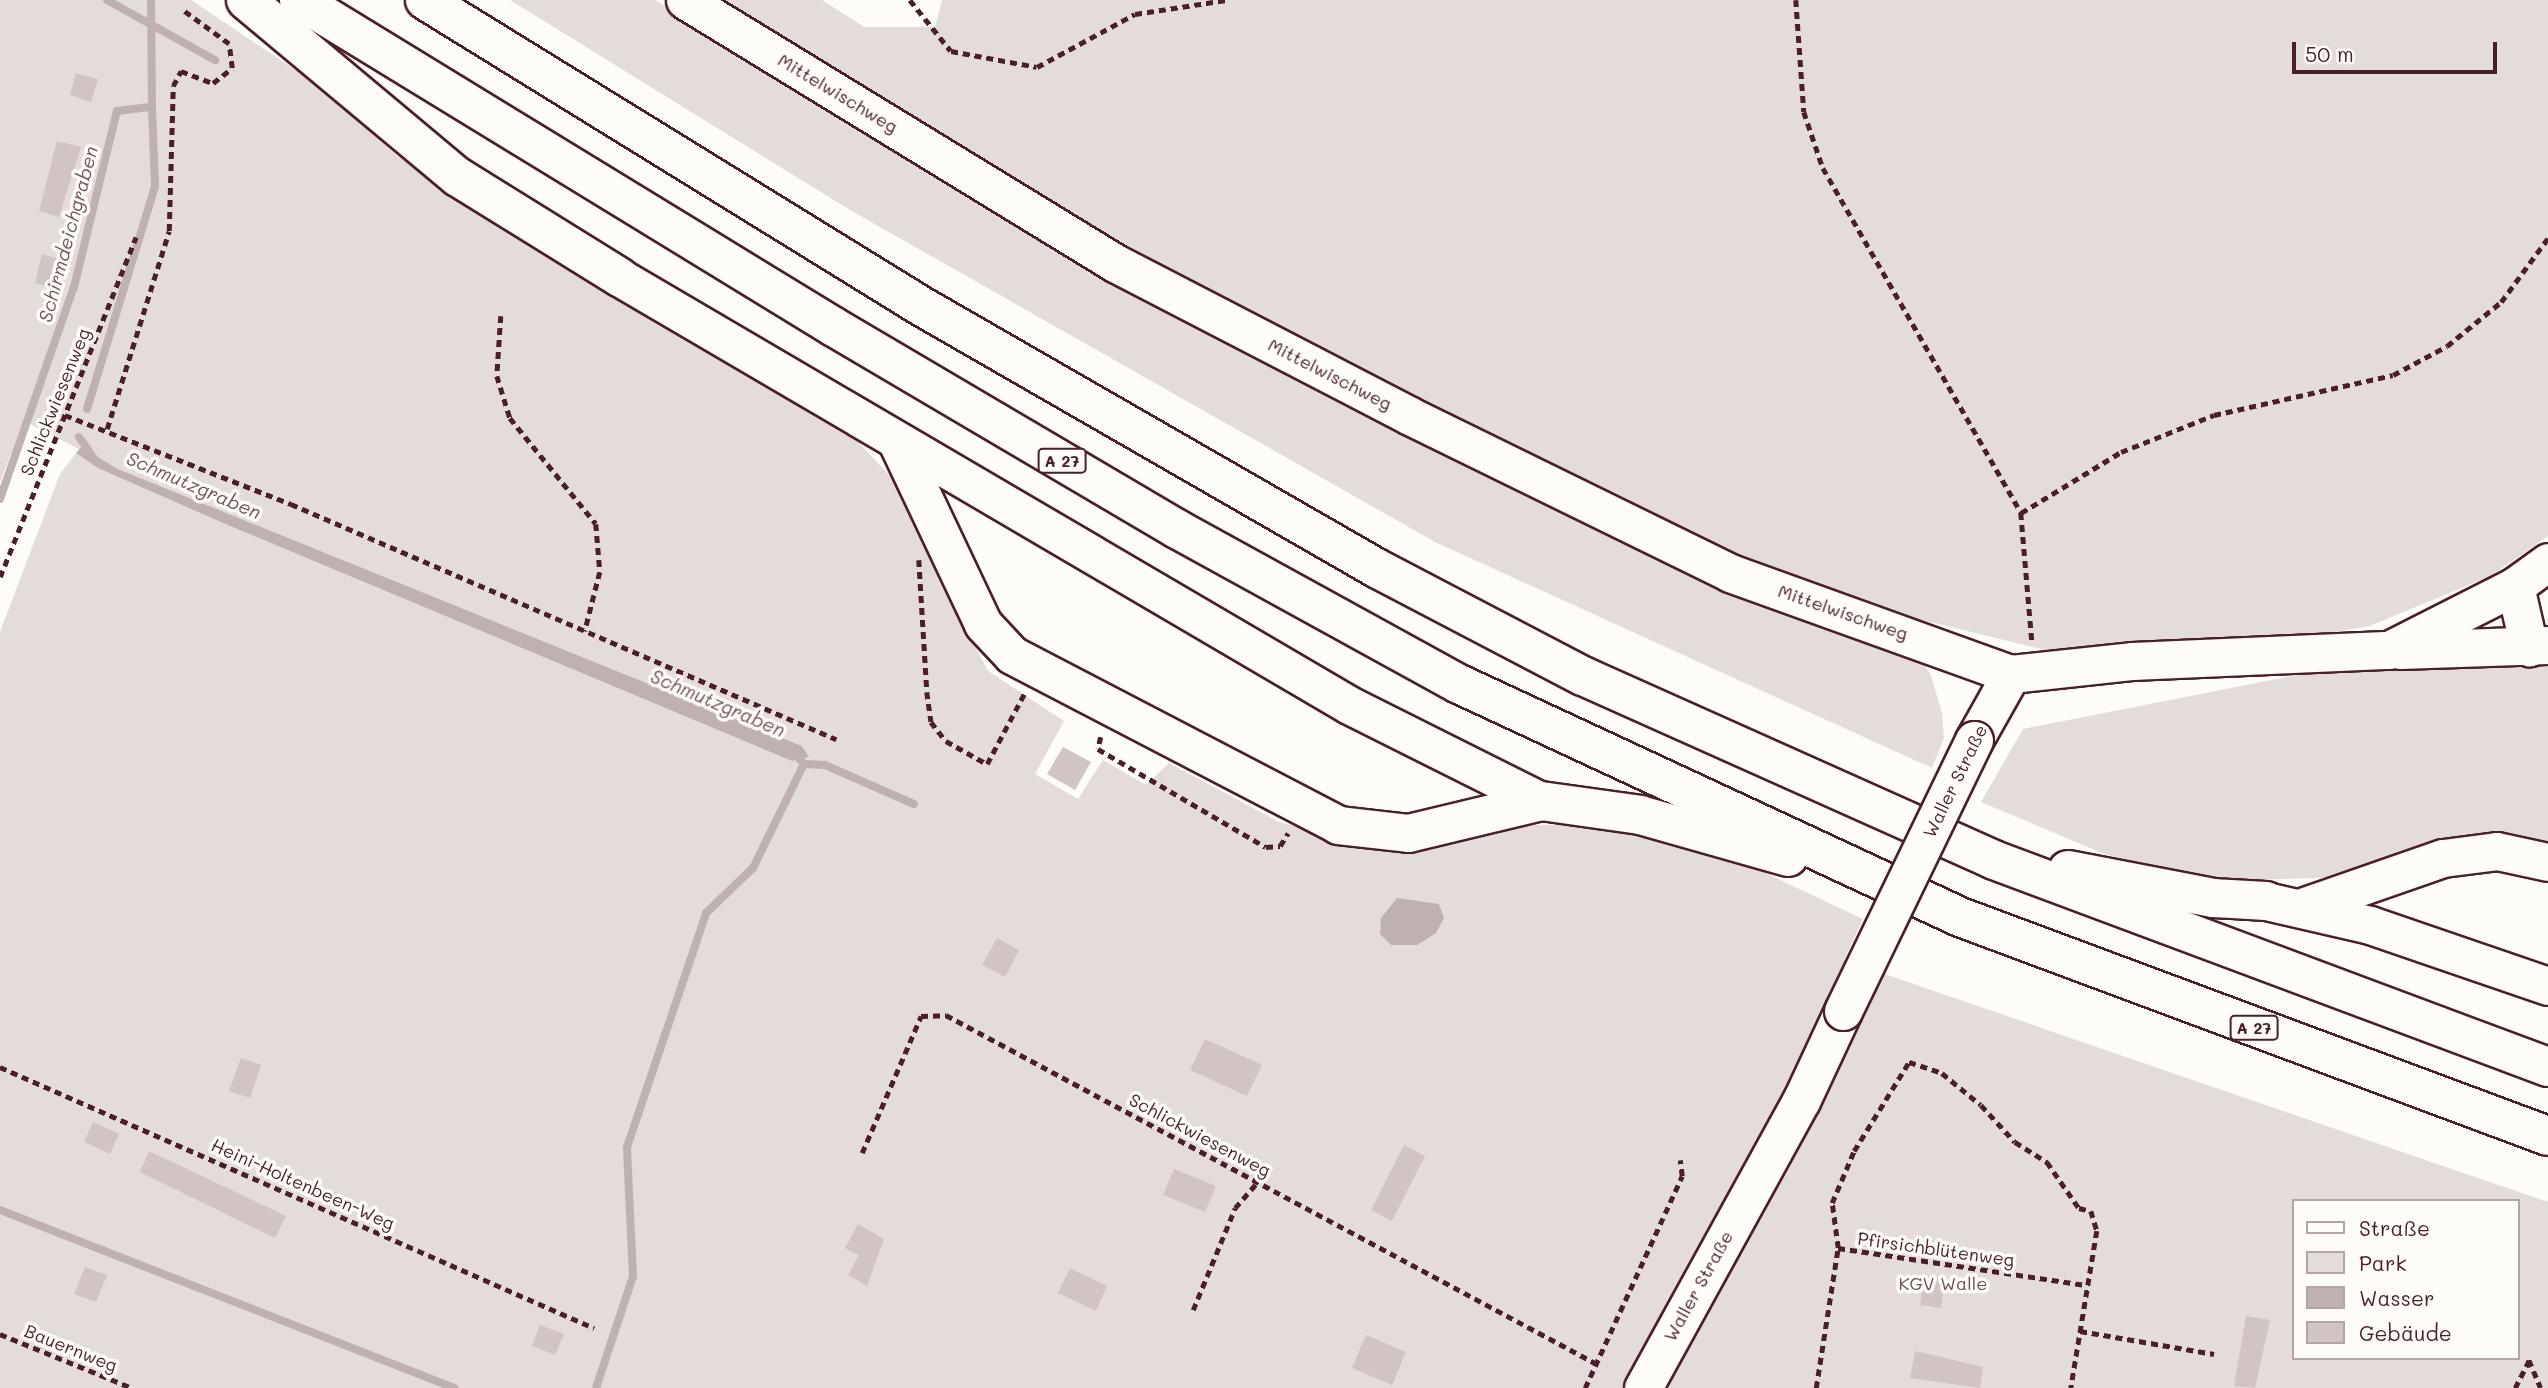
<!DOCTYPE html>
<html>
<head>
<meta charset="utf-8">
<style>
	body { margin:0 }
	#map { position:relative; width:2548px; height:1388px; overflow:hidden; background:#fdfcf7; font-family:Mali,sans-serif }
	div>[style] { position:absolute }
	[style*='--x'] { left:calc(var(--x)*1px); top:calc(var(--y)*1px); width:calc(var(--w)*1px); rotate:calc(var(--a)*1deg) }
	.green>* { inset:0; background:#e3dcda }
	.water>* { inset:0; background:#c0b1b1 }
	.stream>* { height:8px; margin:-4px; padding:0 4px; transform-origin:4px; border-radius:4px; background:#c0b1b1 }
	.building>* { inset:0; background:#d0c5c4 }
	.path>* { height:4.5px; margin-top:-2.25px; transform-origin:0; background:repeating-linear-gradient(90deg,#4a1f2b 0 7px,transparent 0 12px) }
	.roads { filter:drop-shadow(2px 0 #4a1f2b) drop-shadow(-2px 0 #4a1f2b) drop-shadow(0 2px #4a1f2b) drop-shadow(0 -2px #4a1f2b) }
	.minor>* { height:37px; margin:-18.5px; padding:0 18.5px; transform-origin:18.5px; border-radius:18.5px; background:#fdfcf7 }
	.highway>* { height:38px; margin:-19px; padding:0 19px; transform-origin:19px; border-radius:19px; background:#fdfcf7 }
	.bridges { filter:drop-shadow(2px 0 #4a1f2b) drop-shadow(-2px 0 #4a1f2b) drop-shadow(0 2px #4a1f2b) drop-shadow(0 -2px #4a1f2b) }
	.minor-bridge>* { height:37px; margin:-18.5px; padding:0 18.5px; transform-origin:18.5px; border-radius:18.5px; background:#fdfcf7 }
	span { translate:-50% -50%; white-space:nowrap; text-align:center; line-height:1.15; -webkit-text-stroke:7px #fdfcf7; paint-order:stroke }
	.shield-label span { padding:2px 5px; background:#fdfcf7; border:2px solid; border-radius:5px; -webkit-text-stroke-width:0 }
	.shield-label { font-size:16px; color:#4a1f2b; font-weight:700 }
	.street-label { font-size:18px; color:#4a1f2b }
	.park-label { font-size:18px; color:#704e57 }
	.water-label { font-size:19px; color:#73525a; font-style:italic }
	.legend { position:absolute; left:2292px; top:1199px; width:228px; height:161px; box-sizing:border-box; background:#fdfcf7; border:2px solid #b5a4a5; margin:0; padding:9px 12px; list-style:none; font-size:21px; color:#4a1f2b }
	.legend li { display:flex; align-items:center; gap:14px; height:35px }
	.legend b { width:35px; border:2px solid #b5a4a5 }
	.scale { position:absolute; left:2292px; top:42px; width:205px; height:32px; box-sizing:border-box; border:4px solid #4a1f2b; border-top:0; padding-left:9px; font-size:21px; line-height:24px; white-space:nowrap; color:#4a1f2b; -webkit-text-stroke:5px #fdfcf7; paint-order:stroke }
</style>
</head>
<body>
<div id="map">
	<div class="green">
		<i style="clip-path:polygon(evenodd,0 0,191px 0,312px 81px,396px 155px,488px 218px,849px 432px,905px 492px,931px 544px,930px 559px,988px 671px,1064px 721px,1035px 774px,1078px 799px,1103px 760px,1146px 785px,1169px 763px,1279px 822px,1364px 844px,1526px 825px,1592px 825px,1660px 835px,1757px 869px,1863px 919px,1844px 960px,2548px 1202px,2548px 1388px,0 1388px,0 632px,60px 474px,76px 453px,230px 526px,792px 761px,809px 757px,802px 746px,118px 469px,24px 421px,0 482px,0 0,2294px 1201px,2518px 1201px,2518px 1358px,2294px 1358px,2294px 1201px)"></i>
		<i style="clip-path:polygon(510px 0,655px 0,1094px 263px,1912px 650px,1930px 673px,1942px 713px,1944px 738px,1932px 768px,1435px 542px,850px 210px)"></i>
		<i style="clip-path:polygon(718px 0,822px 0,864px 27px,935px 27px,942px 0,2548px 0,2548px 536px,2490px 576px,2370px 626px,2269px 643px,2058px 653px,1885px 611px,1663px 527px,1203px 287px,943px 142px)"></i>
		<i style="clip-path:polygon(2548px 667px,2548px 842px,2491px 835px,2338px 877px,2202px 882px,2102px 853px,1981px 802px,2023px 729px,2317px 671px)"></i>
	</div>
	<div class="water">
		<i style="clip-path:polygon(81px 447px,118px 469px,802px 746px,809px 757px,792px 761px,230px 526px,98px 468px,76px 453px)"></i>
		<i style="clip-path:polygon(1397px 898px,1439px 904px,1444px 918px,1436px 933px,1417px 945px,1391px 945px,1380px 934px,1381px 918px)"></i>
	</div>
	<div class="stream">
		<i style="--x:107;--y:0;--w:124;--a:29.1"></i>
		<i style="--x:87;--y:409;--w:233;--a:-73"></i>
		<i style="--x:155;--y:186;--w:79;--a:-92.2"></i>
		<i style="--x:79;--y:437;--w:24;--a:55"></i>
		<i style="--x:0;--y:499;--w:225;--a:-70.8"></i>
		<i style="--x:74;--y:287;--w:181;--a:-76.3"></i>
		<i style="--x:117;--y:111;--w:35;--a:-7"></i>
		<i style="--x:152;--y:107;--w:107;--a:-90.5"></i>
		<i style="--x:804;--y:764;--w:21;--a:3"></i>
		<i style="--x:825;--y:765;--w:97;--a:23.7"></i>
		<i style="--x:0;--y:1210;--w:488;--a:21.4"></i>
		<i style="--x:596;--y:1388;--w:118;--a:-71.7"></i>
		<i style="--x:633;--y:1276;--w:129;--a:-92.7"></i>
		<i style="--x:627;--y:1147;--w:247;--a:-71.3"></i>
		<i style="--x:706;--y:913;--w:65;--a:-43.8"></i>
		<i style="--x:753;--y:868;--w:116;--a:-63.9"></i>
		<i style="--x:804;--y:764;--w:15;--a:-132"></i>
	</div>
	<div class="building">
		<i style="clip-path:polygon(76px 73px,98px 79px,91px 102px,70px 95px)"></i>
		<i style="clip-path:polygon(57px 141px,81px 147px,59px 217px,39px 211px)"></i>
		<i style="clip-path:polygon(42px 254px,63px 260px,55px 288px,35px 283px)"></i>
		<i style="clip-path:polygon(1063px 747px,1091px 762px,1075px 790px,1047px 774px)"></i>
		<i style="clip-path:polygon(997px 938px,1019px 950px,1005px 977px,982px 965px)"></i>
		<i style="clip-path:polygon(1205px 1039px,1262px 1065px,1247px 1096px,1190px 1070px)"></i>
		<i style="clip-path:polygon(241px 1058px,261px 1065px,250px 1098px,229px 1091px)"></i>
		<i style="clip-path:polygon(93px 1122px,119px 1134px,110px 1154px,84px 1142px)"></i>
		<i style="clip-path:polygon(1404px 1145px,1425px 1156px,1392px 1221px,1371px 1210px)"></i>
		<i style="clip-path:polygon(149px 1151px,286px 1216px,275px 1238px,140px 1172px)"></i>
		<i style="clip-path:polygon(1174px 1169px,1216px 1186px,1205px 1212px,1163px 1195px)"></i>
		<i style="clip-path:polygon(858px 1224px,884px 1239px,867px 1286px,848px 1275px,859px 1255px,845px 1248px)"></i>
		<i style="clip-path:polygon(85px 1267px,107px 1275px,96px 1302px,74px 1294px)"></i>
		<i style="clip-path:polygon(1070px 1268px,1107px 1286px,1096px 1311px,1058px 1293px)"></i>
		<i style="clip-path:polygon(1924px 1275px,1945px 1278px,1941px 1308px,1920px 1305px)"></i>
		<i style="clip-path:polygon(2246px 1316px,2270px 1320px,2255px 1388px,2234px 1386px)"></i>
		<i style="clip-path:polygon(540px 1325px,564px 1334px,555px 1355px,532px 1346px)"></i>
		<i style="clip-path:polygon(1366px 1335px,1406px 1352px,1392px 1385px,1352px 1368px)"></i>
		<i style="clip-path:polygon(1915px 1351px,1983px 1367px,1980px 1388px,1910px 1378px)"></i>
	</div>
	<div class="path">
		<i style="--x:910;--y:0;--w:65;--a:51.2"></i>
		<i style="--x:951;--y:51;--w:87;--a:10.5"></i>
		<i style="--x:1037;--y:67;--w:111;--a:-28.4"></i>
		<i style="--x:1135;--y:14;--w:92;--a:-8.7"></i>
		<i style="--x:1796;--y:0;--w:112;--a:85.9"></i>
		<i style="--x:1804;--y:112;--w:59;--a:71.3"></i>
		<i style="--x:1823;--y:168;--w:398;--a:60.1"></i>
		<i style="--x:2021;--y:513;--w:129;--a:85.1"></i>
		<i style="--x:501;--y:316;--w:60;--a:93.8"></i>
		<i style="--x:497;--y:376;--w:44;--a:72.8"></i>
		<i style="--x:510;--y:418;--w:136;--a:50.9"></i>
		<i style="--x:596;--y:524;--w:48;--a:85.2"></i>
		<i style="--x:600;--y:572;--w:61;--a:104.3"></i>
		<i style="--x:65;--y:415;--w:243;--a:21.5"></i>
		<i style="--x:291;--y:504;--w:594;--a:23.33"></i>
		<i style="--x:107;--y:429;--w:207;--a:-72.6"></i>
		<i style="--x:169;--y:231;--w:145;--a:-88.4"></i>
		<i style="--x:173;--y:86;--w:17;--a:-62"></i>
		<i style="--x:181;--y:71;--w:34;--a:21"></i>
		<i style="--x:213;--y:83;--w:24;--a:-38"></i>
		<i style="--x:232;--y:68;--w:24;--a:-97"></i>
		<i style="--x:229;--y:44;--w:56;--a:-143.7"></i>
		<i style="--x:2021;--y:513;--w:117;--a:-31.4"></i>
		<i style="--x:2121;--y:452;--w:100;--a:-21.7"></i>
		<i style="--x:2214;--y:415;--w:183;--a:-12.6"></i>
		<i style="--x:2393;--y:375;--w:61;--a:-28.2"></i>
		<i style="--x:2447;--y:346;--w:70;--a:-39.2"></i>
		<i style="--x:2501;--y:302;--w:79;--a:-53.7"></i>
		<i style="--x:919;--y:560;--w:132;--a:86.5"></i>
		<i style="--x:927;--y:692;--w:30;--a:82"></i>
		<i style="--x:931;--y:722;--w:24;--a:52"></i>
		<i style="--x:946;--y:741;--w:47;--a:29.3"></i>
		<i style="--x:987;--y:764;--w:79;--a:-62.1"></i>
		<i style="--x:0;--y:577;--w:366;--a:-68.2"></i>
		<i style="--x:1101;--y:737;--w:12;--a:104"></i>
		<i style="--x:1098;--y:749;--w:194;--a:30.3"></i>
		<i style="--x:1266;--y:847;--w:14;--a:-4"></i>
		<i style="--x:1280;--y:846;--w:15;--a:-58"></i>
		<i style="--x:0;--y:1067;--w:649;--a:23.72"></i>
		<i style="--x:862;--y:1153;--w:149;--a:-66.7"></i>
		<i style="--x:921;--y:1016;--w:25;--a:-2"></i>
		<i style="--x:946;--y:1015;--w:736;--a:28.2"></i>
		<i style="--x:1838;--y:1248;--w:252;--a:8.5"></i>
		<i style="--x:1193;--y:1310;--w:110;--a:-67.6"></i>
		<i style="--x:1235;--y:1208;--w:35;--a:-49"></i>
		<i style="--x:2080;--y:1331;--w:136;--a:9.7"></i>
		<i style="--x:0;--y:1334;--w:143;--a:22.2"></i>
		<i style="--x:1585;--y:1388;--w:233;--a:-65.4"></i>
		<i style="--x:1682;--y:1176;--w:16;--a:-97"></i>
		<i style="--x:1816;--y:1388;--w:142;--a:-81.1"></i>
		<i style="--x:1838;--y:1248;--w:45;--a:-97.6"></i>
		<i style="--x:1832;--y:1203;--w:56;--a:-67.1"></i>
		<i style="--x:1854;--y:1151;--w:105;--a:-58.3"></i>
		<i style="--x:1909;--y:1062;--w:35;--a:18"></i>
		<i style="--x:1942;--y:1073;--w:50;--a:39.4"></i>
		<i style="--x:1981;--y:1105;--w:50;--a:47.4"></i>
		<i style="--x:2015;--y:1142;--w:38;--a:32"></i>
		<i style="--x:2047;--y:1162;--w:56;--a:55.2"></i>
		<i style="--x:2079;--y:1208;--w:12;--a:14"></i>
		<i style="--x:2091;--y:1211;--w:21;--a:73"></i>
		<i style="--x:2097;--y:1231;--w:159;--a:99.4"></i>
		<i style="--x:2515;--y:1388;--w:31;--a:-63"></i>
		<i style="--x:2529;--y:1360;--w:30;--a:67"></i>
	</div>
	<div class="roads">
		<div class="minor">
			<i style="--x:685;--y:0;--w:504;--a:31.45"></i>
			<i style="--x:1115;--y:263;--w:332;--a:27.4"></i>
			<i style="--x:1410;--y:416;--w:356;--a:26.1"></i>
			<i style="--x:1730;--y:573;--w:299;--a:19.8"></i>
			<i style="--x:2011;--y:674;--w:123;--a:-6.1"></i>
			<i style="--x:2133;--y:661;--w:256;--a:-2.5"></i>
			<i style="--x:2389;--y:650;--w:141;--a:-26.9"></i>
			<i style="--x:2515;--y:586;--w:41;--a:-36"></i>
			<i style="--x:619;--y:277;--w:846;--a:30.38"></i>
			<i style="--x:1349;--y:705;--w:215;--a:26.6"></i>
			<i style="--x:898;--y:444;--w:199;--a:64.7"></i>
			<i style="--x:983;--y:624;--w:42;--a:46.9"></i>
			<i style="--x:1012;--y:655;--w:368;--a:27.5"></i>
			<i style="--x:1338;--y:825;--w:70;--a:6.5"></i>
			<i style="--x:1408;--y:833;--w:137;--a:-13.5"></i>
			<i style="--x:2515;--y:586;--w:63;--a:77.1"></i>
			<i style="--x:2400;--y:650;--w:148;--a:-1.9"></i>
			<i style="--x:1974;--y:740;--w:76;--a:-60.7"></i>
			<i style="--x:2266;--y:901;--w:107;--a:13"></i>
			<i style="--x:2370;--y:925;--w:188;--a:18.9"></i>
			<i style="--x:2302;--y:907;--w:149;--a:-19.2"></i>
			<i style="--x:2443;--y:858;--w:54;--a:-7.4"></i>
			<i style="--x:2497;--y:851;--w:52;--a:12.2"></i>
			<i style="--x:1643;--y:1388;--w:328;--a:-61.2"></i>
			<i style="--x:1801;--y:1101;--w:99;--a:-65"></i>
		</div>
		<div class="highway">
			<i style="--x:246;--y:0;--w:276;--a:39.9"></i>
			<i style="--x:458;--y:177;--w:190;--a:31.8"></i>
			<i style="--x:299;--y:0;--w:627;--a:31.43"></i>
			<i style="--x:834;--y:327;--w:398;--a:30.5"></i>
			<i style="--x:1177;--y:529;--w:322;--a:28.8"></i>
			<i style="--x:1459;--y:684;--w:553;--a:24.94"></i>
			<i style="--x:1960;--y:917;--w:627;--a:20.43"></i>
			<i style="--x:425;--y:0;--w:583;--a:31.67"></i>
			<i style="--x:921;--y:306;--w:527;--a:29.92"></i>
			<i style="--x:1378;--y:569;--w:231;--a:27.6"></i>
			<i style="--x:1583;--y:676;--w:450;--a:24.1"></i>
			<i style="--x:1994;--y:860;--w:591;--a:20.49"></i>
			<i style="--x:1541;--y:801;--w:100;--a:8"></i>
			<i style="--x:1640;--y:815;--w:154;--a:15.8"></i>
			<i style="--x:2068;--y:870;--w:148;--a:10.9"></i>
			<i style="--x:2213;--y:898;--w:53;--a:3.2"></i>
		</div>
	</div>
	<div class="bridges">
		<div class="minor-bridge">
			<i style="--x:1843;--y:1011;--w:301;--a:-64.2"></i>
		</div>
	</div>
	<div class="shield-label">
		<span style="left:1062px;top:461px">A 27</span>
		<span style="left:2254px;top:1028px">A 27</span>
	</div>
	<div class="street-label">
		<span style="left:838px;top:93px;rotate:31deg">Mittelwischweg</span>
		<span style="left:1330px;top:374px;rotate:27deg">Mittelwischweg</span>
		<span style="left:55px;top:402px;rotate:-68deg">Schlickwiesenweg</span>
		<span style="left:1843px;top:612px;rotate:19deg">Mittelwischweg</span>
		<span style="left:1955px;top:781px;rotate:-64deg">Waller Straße</span>
		<span style="left:1200px;top:1135px;rotate:28deg">Schlickwiesenweg</span>
		<span style="left:303px;top:1184px;rotate:24deg">Heini-Holtenbeen-Weg</span>
		<span style="left:1936px;top:1249px;rotate:8deg">Pfirsichblütenweg</span>
		<span style="left:1698px;top:1286px;rotate:-61deg">Waller Straße</span>
		<span style="left:71px;top:1348px;rotate:22deg">Bauernweg</span>
	</div>
	<div class="park-label">
		<span style="left:1943px;top:1283px">KGV Walle</span>
	</div>
	<div class="water-label">
		<span style="left:68px;top:234px;rotate:-75deg">Schirmdeichgraben</span>
		<span style="left:194px;top:485px;rotate:23deg">Schmutzgraben</span>
		<span style="left:718px;top:703px;rotate:23deg">Schmutzgraben</span>
	</div>
	<ul class="legend">
	<li><b style="height:9px;background:#fdfcf7"></b>Straße</li>
	<li><b style="height:19px;background:#e3dcda"></b>Park</li>
	<li><b style="height:19px;background:#c0b1b1"></b>Wasser</li>
	<li><b style="height:19px;background:#d0c5c4"></b>Gebäude</li>
	</ul>
	<div class="scale">50 m</div>
</div>
</body>
</html>
